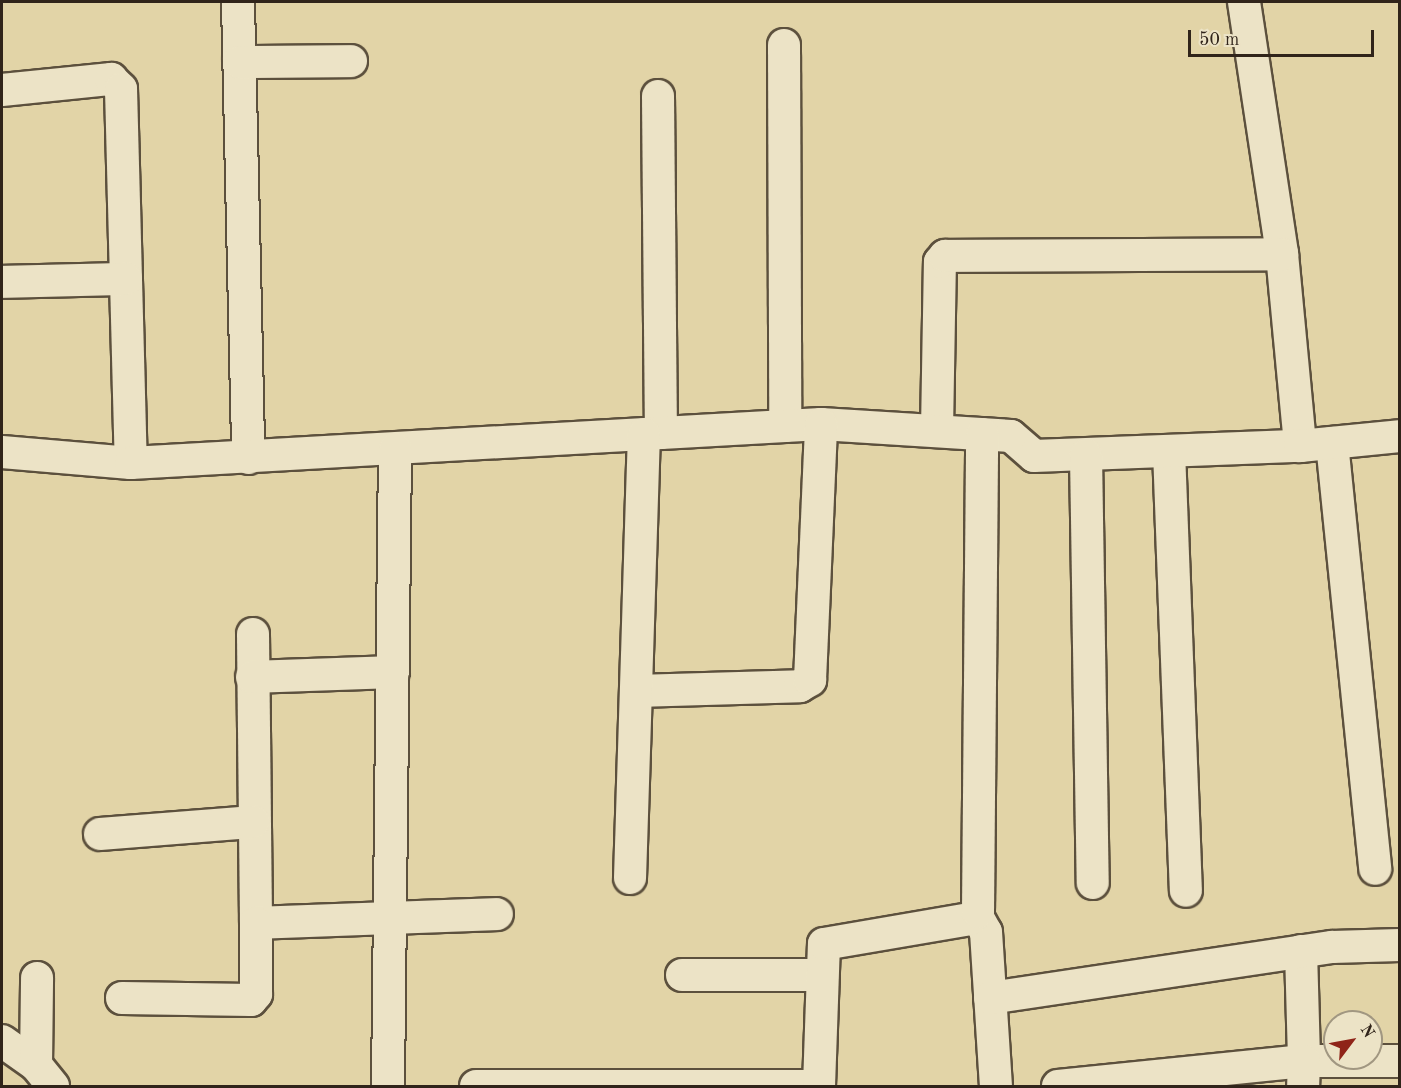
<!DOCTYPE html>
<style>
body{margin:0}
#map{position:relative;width:1401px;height:1088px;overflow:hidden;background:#e2d4a7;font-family:"Old Standard TT",serif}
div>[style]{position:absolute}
.roads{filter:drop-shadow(2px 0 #5c503d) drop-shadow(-2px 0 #5c503d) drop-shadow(0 2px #5c503d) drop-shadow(0 -2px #5c503d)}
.minor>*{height:32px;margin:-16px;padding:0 16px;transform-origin:16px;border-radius:16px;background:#ece3c6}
span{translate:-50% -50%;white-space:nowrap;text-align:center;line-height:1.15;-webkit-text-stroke:4.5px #ece3c6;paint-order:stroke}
.frame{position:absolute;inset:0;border:3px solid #30241a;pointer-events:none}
.north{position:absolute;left:1323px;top:1010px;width:60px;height:60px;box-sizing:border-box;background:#ece3c6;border:2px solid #a19781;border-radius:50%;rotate:58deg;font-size:16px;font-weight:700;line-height:24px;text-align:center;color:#30241a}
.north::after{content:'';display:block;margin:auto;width:21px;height:27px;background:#8f2418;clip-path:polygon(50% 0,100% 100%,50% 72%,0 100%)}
.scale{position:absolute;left:1188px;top:30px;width:186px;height:27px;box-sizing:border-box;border:3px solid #30241a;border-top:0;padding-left:8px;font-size:18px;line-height:21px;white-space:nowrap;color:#30241a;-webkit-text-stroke:4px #ece3c6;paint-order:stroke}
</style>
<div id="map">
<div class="roads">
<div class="minor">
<div style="left:238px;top:2px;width:456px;rotate:88.7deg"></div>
<div style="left:1244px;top:2px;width:255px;rotate:81.4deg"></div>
<div style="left:1282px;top:254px;width:193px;rotate:84.6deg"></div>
<div style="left:784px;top:45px;width:381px;rotate:89.8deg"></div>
<div style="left:239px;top:62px;width:112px;rotate:-0.5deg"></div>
<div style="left:2px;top:90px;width:110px;rotate:-5.8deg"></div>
<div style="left:111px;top:79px;width:14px;rotate:45deg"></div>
<div style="left:121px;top:89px;width:374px;rotate:88.5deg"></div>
<div style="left:658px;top:96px;width:337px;rotate:89.5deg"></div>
<div style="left:2px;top:282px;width:124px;rotate:-1.4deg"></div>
<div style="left:937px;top:430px;width:168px;rotate:-89deg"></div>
<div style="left:940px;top:262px;width:8px;rotate:-50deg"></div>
<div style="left:945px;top:256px;width:337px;rotate:-0.3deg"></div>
<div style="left:1332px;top:443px;width:428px;rotate:84.2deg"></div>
<div style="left:1169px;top:451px;width:440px;rotate:87.8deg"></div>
<div style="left:2px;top:452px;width:129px;rotate:4.9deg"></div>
<div style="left:131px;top:463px;width:691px;rotate:-3.24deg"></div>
<div style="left:821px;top:424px;width:190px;rotate:3.6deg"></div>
<div style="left:1011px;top:436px;width:30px;rotate:41deg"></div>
<div style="left:1034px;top:456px;width:266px;rotate:-2.2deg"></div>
<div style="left:1300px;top:446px;width:100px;rotate:-5.7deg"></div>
<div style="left:1086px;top:455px;width:428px;rotate:89.1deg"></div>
<div style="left:253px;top:634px;width:289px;rotate:89.4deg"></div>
<div style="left:256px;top:923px;width:241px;rotate:-2.1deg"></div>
<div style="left:252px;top:677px;width:141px;rotate:-2deg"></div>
<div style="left:636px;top:691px;width:164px;rotate:-1.7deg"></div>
<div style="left:800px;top:686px;width:12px;rotate:-31deg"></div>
<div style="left:810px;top:680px;width:256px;rotate:-87.5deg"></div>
<div style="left:100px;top:834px;width:154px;rotate:-4.5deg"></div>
<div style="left:630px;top:878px;width:444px;rotate:-88.2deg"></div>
<div style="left:977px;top:916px;width:18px;rotate:61deg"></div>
<div style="left:986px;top:932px;width:154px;rotate:86.3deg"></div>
<div style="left:1301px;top:951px;width:110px;rotate:88.4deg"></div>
<div style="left:1304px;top:1061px;width:96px"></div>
<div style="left:682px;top:975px;width:139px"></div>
<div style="left:122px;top:998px;width:129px;rotate:0.9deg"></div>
<div style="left:251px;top:1000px;width:8px;rotate:-50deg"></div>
<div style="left:256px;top:994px;width:71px;rotate:-90deg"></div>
<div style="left:990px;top:998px;width:346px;rotate:-8.5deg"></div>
<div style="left:1332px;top:947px;width:68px;rotate:-1.7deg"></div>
<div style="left:2px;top:1041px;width:42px;rotate:35.2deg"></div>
<div style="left:36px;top:1065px;width:27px;rotate:51deg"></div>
<div style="left:36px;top:1065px;width:87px;rotate:-89.3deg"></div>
<div style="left:388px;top:1086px;width:637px;rotate:-89.37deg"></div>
<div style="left:476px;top:1086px;width:343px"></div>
<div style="left:819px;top:1086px;width:142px;rotate:-88deg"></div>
<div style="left:824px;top:944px;width:149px;rotate:-9.7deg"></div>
<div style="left:971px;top:919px;width:10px;rotate:-45deg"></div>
<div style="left:978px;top:912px;width:478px;rotate:-89.5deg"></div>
<div style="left:1058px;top:1086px;width:247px;rotate:-5.8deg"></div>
<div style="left:1304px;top:1061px;width:25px;rotate:92deg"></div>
</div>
</div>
<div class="frame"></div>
<div class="north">N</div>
<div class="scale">50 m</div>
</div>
